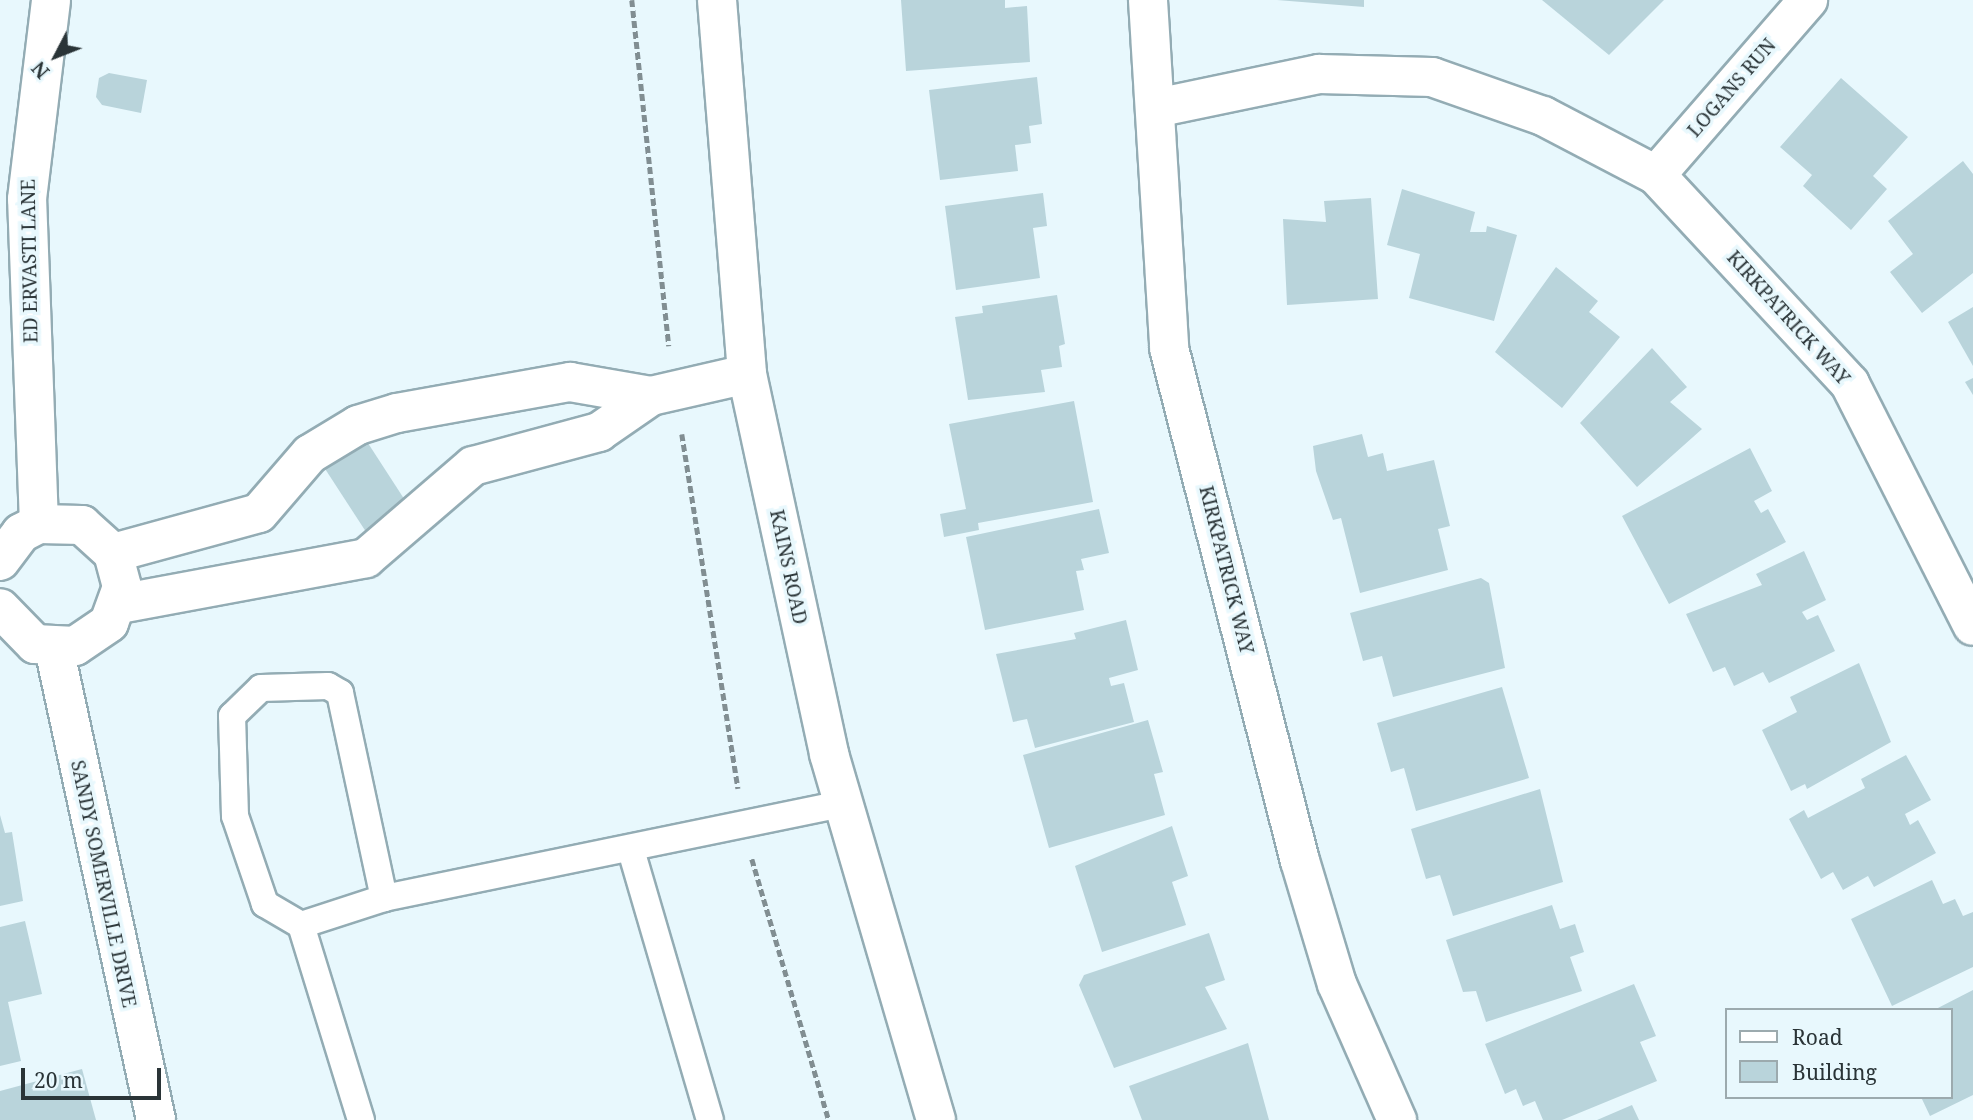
<!DOCTYPE html>
<style>
body{margin:0}
#map{position:relative;width:1973px;height:1120px;overflow:hidden;background:#e8f8fd;font-family:"Noto Serif",serif}
div>[style]{position:absolute}
.building>*{inset:0;background:#b9d4db;transform-origin:0 0}
.path>*{height:4.5px;margin-top:-2.25px;transform-origin:0;background:repeating-linear-gradient(90deg,#818e92 0 7px,transparent 0 10.5px)}
.roads{filter:drop-shadow(2px 0 #93acb4) drop-shadow(-2px 0 #93acb4) drop-shadow(0 2px #93acb4) drop-shadow(0 -2px #93acb4)}
.lane>*{height:26px;margin:-13px;padding:0 13px;transform-origin:13px;border-radius:13px;background:#fff}
.street>*{height:38px;margin:-19px;padding:0 19px;transform-origin:19px;border-radius:19px;background:#fff}
.secondary>*{height:38px;margin:-19px;padding:0 19px;transform-origin:19px;border-radius:19px;background:#fff}
span{translate:-50% -50%;white-space:nowrap;text-align:center;line-height:1.15;-webkit-text-stroke:7px #e8f8fd;paint-order:stroke}
.street-label{font-size:19px;color:#2a3437}
.legend{position:absolute;left:1725px;top:1008px;width:228px;height:91px;box-sizing:border-box;background:#e8f8fd;border:2px solid #9caaae;margin:0;padding:9px 12px;list-style:none;font-size:21px;color:#2a3437}
.legend li{display:flex;align-items:center;gap:14px;height:35px}
.legend b{width:35px;border:2px solid #9caaae}
.north{position:absolute;left:21px;top:21px;width:70px;height:70px;-webkit-text-stroke:5px #e8f8fd;paint-order:stroke;rotate:228deg;font-size:19px;font-weight:700;line-height:28px;text-align:center;color:#2a3437}
.north::after{content:'';display:block;margin:auto;width:24px;height:32px;background:#2a3437;clip-path:polygon(50% 0,100% 100%,50% 72%,0 100%)}
.scale{position:absolute;left:21px;top:1068px;width:140px;height:32px;box-sizing:border-box;border:4px solid #2a3437;border-top:0;padding-left:9px;font-size:21px;line-height:24px;white-space:nowrap;color:#2a3437;-webkit-text-stroke:5px #e8f8fd;paint-order:stroke}
</style>
<div id="map">
<div class="building">
<div style="clip-path:polygon(901px 0,1005px 0,1005px 8px,1027px 6px,1030px 62px,906px 71px)"></div>
<div style="clip-path:polygon(1277px 0,1364px 0,1364px 7px)"></div>
<div style="clip-path:polygon(1542px 0,1664px 0,1609px 55px)"></div>
<div style="clip-path:polygon(109px 73px,147px 80px,141px 113px,102px 105px,96px 97px,99px 78px)"></div>
<div style="clip-path:polygon(1037px 77px,1042px 124px,1029px 126px,1031px 143px,1015px 145px,1018px 171px,940px 180px,929px 90px)"></div>
<div style="clip-path:polygon(1841px 78px,1908px 137px,1873px 176px,1887px 189px,1851px 230px,1803px 186px,1812px 175px,1780px 147px)"></div>
<div style="clip-path:polygon(1963px 161px,1973px 174px,1973px 273px,1922px 313px,1890px 272px,1913px 254px,1888px 221px)"></div>
<div style="clip-path:polygon(1402px 189px,1475px 212px,1470px 232px,1486px 232px,1487px 226px,1517px 235px,1494px 321px,1409px 298px,1420px 254px,1387px 245px)"></div>
<div style="clip-path:polygon(1043px 193px,1047px 226px,1033px 228px,1040px 278px,956px 290px,945px 206px)"></div>
<div style="clip-path:polygon(1371px 198px,1378px 299px,1287px 305px,1283px 219px,1326px 222px,1324px 201px)"></div>
<div style="clip-path:polygon(1556px 267px,1598px 301px,1589px 312px,1620px 337px,1562px 408px,1495px 352px)"></div>
<div style="clip-path:polygon(1057px 295px,1065px 344px,1059px 346px,1062px 367px,1041px 370px,1045px 392px,968px 400px,955px 317px,983px 313px,982px 306px)"></div>
<div style="clip-path:polygon(1973px 307px,1973px 366px,1948px 322px)"></div>
<div style="clip-path:polygon(1652px 348px,1687px 387px,1670px 402px,1702px 429px,1637px 487px,1580px 423px)"></div>
<div style="clip-path:polygon(1973px 378px,1973px 395px,1965px 382px)"></div>
<div style="clip-path:polygon(1074px 401px,1093px 502px,978px 523px,979px 530px,944px 537px,940px 514px,966px 509px,949px 424px)"></div>
<div style="clip-path:polygon(1362px 434px,1368px 457px,1383px 453px,1387px 471px,1434px 460px,1450px 526px,1438px 529px,1448px 570px,1360px 593px,1341px 518px,1333px 520px,1316px 471px,1313px 446px)"></div>
<div style="left:364px;top:437px;width:86px;height:50px;rotate:57deg"></div>
<div style="clip-path:polygon(1750px 448px,1772px 491px,1754px 501px,1761px 513px,1768px 509px,1786px 542px,1669px 604px,1622px 516px)"></div>
<div style="clip-path:polygon(1099px 509px,1109px 553px,1081px 559px,1084px 570px,1076px 571px,1084px 610px,985px 630px,966px 537px)"></div>
<div style="clip-path:polygon(1804px 551px,1826px 600px,1802px 612px,1807px 620px,1818px 615px,1835px 651px,1769px 683px,1763px 672px,1734px 686px,1725px 667px,1713px 672px,1686px 614px,1762px 585px,1756px 574px)"></div>
<div style="clip-path:polygon(1481px 578px,1489px 583px,1505px 668px,1393px 697px,1382px 656px,1363px 661px,1350px 613px)"></div>
<div style="clip-path:polygon(1126px 620px,1138px 670px,1109px 678px,1111px 686px,1124px 683px,1134px 722px,1035px 748px,1027px 719px,1013px 722px,996px 654px,1076px 639px,1074px 633px)"></div>
<div style="clip-path:polygon(1859px 663px,1891px 742px,1807px 789px,1805px 784px,1791px 791px,1762px 730px,1797px 712px,1790px 697px)"></div>
<div style="clip-path:polygon(1502px 687px,1529px 778px,1416px 811px,1404px 768px,1391px 772px,1377px 723px)"></div>
<div style="clip-path:polygon(1148px 720px,1163px 772px,1154px 774px,1165px 815px,1049px 848px,1023px 755px)"></div>
<div style="clip-path:polygon(1906px 755px,1931px 800px,1905px 814px,1910px 825px,1918px 820px,1936px 853px,1874px 887px,1868px 876px,1843px 890px,1833px 872px,1821px 879px,1789px 819px,1804px 810px,1808px 818px,1865px 788px,1861px 779px)"></div>
<div style="clip-path:polygon(1540px 789px,1563px 882px,1453px 916px,1440px 875px,1426px 879px,1411px 829px)"></div>
<div style="clip-path:polygon(0 815px,5px 833px,12px 832px,23px 901px,0 906px)"></div>
<div style="clip-path:polygon(1172px 826px,1188px 876px,1172px 882px,1186px 925px,1102px 952px,1075px 866px)"></div>
<div style="clip-path:polygon(1932px 880px,1943px 904px,1955px 899px,1963px 916px,1973px 912px,1973px 967px,1892px 1006px,1851px 919px)"></div>
<div style="clip-path:polygon(1552px 905px,1560px 929px,1575px 924px,1584px 952px,1570px 957px,1582px 991px,1486px 1022px,1476px 991px,1463px 992px,1446px 940px)"></div>
<div style="clip-path:polygon(25px 921px,42px 994px,8px 1002px,21px 1061px,0 1066px,0 927px)"></div>
<div style="clip-path:polygon(1209px 933px,1225px 980px,1205px 987px,1227px 1029px,1114px 1068px,1079px 985px,1084px 975px)"></div>
<div style="clip-path:polygon(1634px 984px,1656px 1036px,1640px 1042px,1657px 1081px,1562px 1120px,1543px 1120px,1535px 1101px,1523px 1106px,1516px 1089px,1505px 1094px,1485px 1044px)"></div>
<div style="clip-path:polygon(1973px 990px,1973px 1095px,1930px 1116px,1921px 1097px,1950px 1097px,1950px 1010px,1934px 1010px)"></div>
<div style="clip-path:polygon(1248px 1043px,1269px 1120px,1142px 1120px,1129px 1086px)"></div>
<div style="clip-path:polygon(82px 1069px,96px 1120px,0 1120px,0 1091px)"></div>
<div style="clip-path:polygon(1632px 1105px,1639px 1120px,1597px 1120px)"></div>
</div>
<div class="path">
<div style="left:632px;top:0;width:348px;rotate:83.9deg"></div>
<div style="left:682px;top:434px;width:359px;rotate:81deg"></div>
<div style="left:752px;top:859px;width:272px;rotate:73.6deg"></div>
</div>
<div class="roads">
<div class="lane">
<div style="left:631px;top:850px;width:281px;rotate:73.7deg"></div>
<div style="left:301px;top:925px;width:42px;rotate:-149.7deg"></div>
<div style="left:265px;top:904px;width:93px;rotate:-108.8deg"></div>
<div style="left:235px;top:816px;width:100px;rotate:-91.7deg"></div>
<div style="left:232px;top:716px;width:40px;rotate:-44deg"></div>
<div style="left:261px;top:688px;width:67px;rotate:-1.7deg"></div>
<div style="left:328px;top:686px;width:14px;rotate:30deg"></div>
<div style="left:340px;top:693px;width:210px;rotate:77.9deg"></div>
<div style="left:361px;top:1120px;width:204px;rotate:-107.1deg"></div>
<div style="left:301px;top:925px;width:87px;rotate:-18deg"></div>
<div style="left:384px;top:898px;width:469px;rotate:-11.6deg"></div>
</div>
<div class="street">
<div style="left:1148px;top:0;width:349px;rotate:86.5deg"></div>
<div style="left:1169px;top:348px;width:529px;rotate:75.68deg"></div>
<div style="left:1300px;top:861px;width:128px;rotate:73.3deg"></div>
<div style="left:1337px;top:984px;width:149px;rotate:66.2deg"></div>
<div style="left:1156px;top:108px;width:167px;rotate:-11.8deg"></div>
<div style="left:1319px;top:74px;width:113px;rotate:1.5deg"></div>
<div style="left:1432px;top:77px;width:118px;rotate:19.4deg"></div>
<div style="left:1543px;top:116px;width:127px;rotate:27.6deg"></div>
<div style="left:1656px;top:175px;width:285px;rotate:47.1deg"></div>
<div style="left:1850px;top:384px;width:271px;rotate:63.1deg"></div>
<div style="left:1656px;top:175px;width:232px;rotate:-49deg"></div>
<div style="left:39px;top:524px;width:325px;rotate:-92.1deg"></div>
<div style="left:27px;top:199px;width:200px;rotate:-83.1deg"></div>
<div style="left:113px;top:553px;width:151px;rotate:-15.3deg"></div>
<div style="left:259px;top:513px;width:78px;rotate:-49.2deg"></div>
<div style="left:310px;top:454px;width:56px;rotate:-31.1deg"></div>
<div style="left:358px;top:425px;width:41px;rotate:-17.1deg"></div>
<div style="left:397px;top:413px;width:176px;rotate:-10.2deg"></div>
<div style="left:570px;top:382px;width:82px;rotate:9.8deg"></div>
<div style="left:0;top:561px;width:35px;rotate:-53deg"></div>
<div style="left:21px;top:533px;width:20px;rotate:-27deg"></div>
<div style="left:39px;top:524px;width:43px;rotate:1.3deg"></div>
<div style="left:82px;top:525px;width:42px;rotate:42.1deg"></div>
<div style="left:113px;top:553px;width:35px;rotate:75deg"></div>
<div style="left:122px;top:587px;width:38px;rotate:110deg"></div>
<div style="left:109px;top:623px;width:41px;rotate:145.9deg"></div>
<div style="left:75px;top:646px;width:40px;rotate:-177.1deg"></div>
<div style="left:35px;top:644px;width:50px;rotate:-134.2deg"></div>
<div style="left:119px;top:604px;width:251px;rotate:-10.5deg"></div>
<div style="left:366px;top:558px;width:141px;rotate:-40.7deg"></div>
<div style="left:473px;top:466px;width:131px;rotate:-15.1deg"></div>
<div style="left:599px;top:432px;width:63px;rotate:-34.7deg"></div>
<div style="left:651px;top:396px;width:98px;rotate:-12.9deg"></div>
<div style="left:54px;top:648px;width:483px;rotate:77.8deg"></div>
</div>
<div class="secondary">
<div style="left:717px;top:0;width:375px;rotate:85.4deg"></div>
<div style="left:747px;top:374px;width:389px;rotate:77.8deg"></div>
<div style="left:829px;top:754px;width:381px;rotate:73.7deg"></div>
</div>
</div>
<div class="street-label">
<span style="left:1732px;top:88px;rotate:-49deg">LOGANS RUN</span>
<span style="left:30px;top:261px;rotate:-91deg">ED ERVASTI LANE</span>
<span style="left:1788px;top:318px;rotate:48deg">KIRKPATRICK WAY</span>
<span style="left:788px;top:567px;rotate:78deg">KAINS ROAD</span>
<span style="left:1226px;top:570px;rotate:76deg">KIRKPATRICK WAY</span>
<span style="left:103px;top:884px;rotate:78deg">SANDY SOMERVILLE DRIVE</span>
</div>
<ul class="legend">
<li><b style="height:9px;background:#fff"></b>Road</li>
<li><b style="height:19px;background:#b9d4db"></b>Building</li>
</ul>
<div class="north">N</div>
<div class="scale">20 m</div>
</div>
